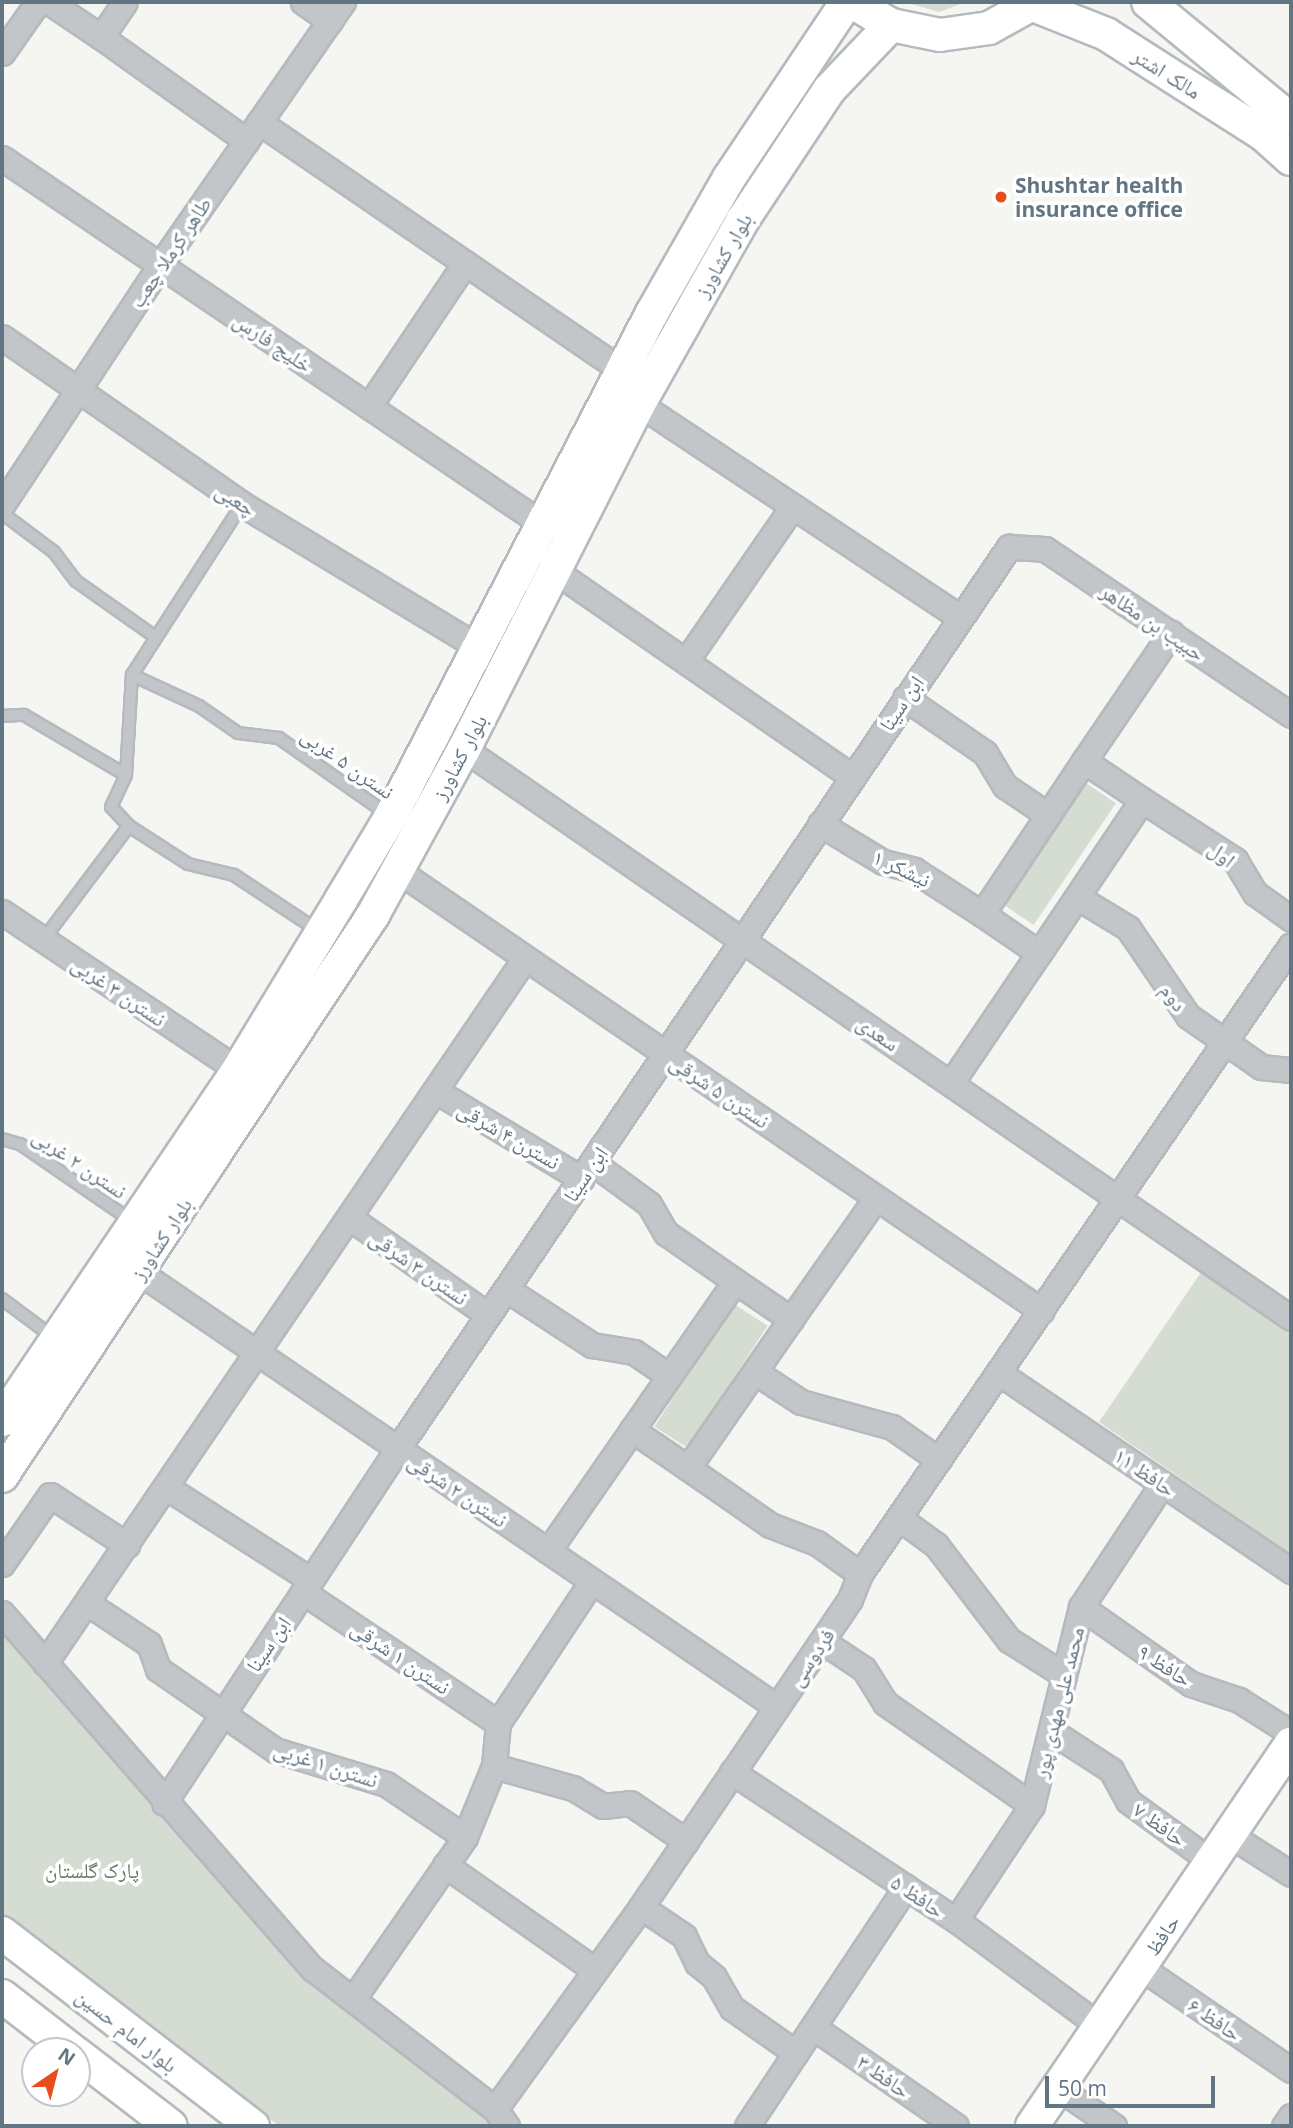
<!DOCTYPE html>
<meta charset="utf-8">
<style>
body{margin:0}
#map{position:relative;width:1293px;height:2128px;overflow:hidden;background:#f5f5f1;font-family:"Open Sans","Noto Naskh Arabic",sans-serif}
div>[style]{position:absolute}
.green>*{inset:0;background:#d5dcd1;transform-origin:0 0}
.roads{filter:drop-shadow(2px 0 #b4babe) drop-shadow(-2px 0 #b4babe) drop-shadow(0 2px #b4babe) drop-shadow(0 -2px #b4babe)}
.lane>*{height:10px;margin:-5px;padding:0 5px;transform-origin:5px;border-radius:5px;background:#c2c6c9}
.street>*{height:23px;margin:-11.5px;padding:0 11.5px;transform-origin:11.5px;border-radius:11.5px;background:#c2c6c9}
.secondary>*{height:32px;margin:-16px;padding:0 16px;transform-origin:16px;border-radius:16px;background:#fff}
.dots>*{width:19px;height:19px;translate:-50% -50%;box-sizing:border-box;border:4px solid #fff;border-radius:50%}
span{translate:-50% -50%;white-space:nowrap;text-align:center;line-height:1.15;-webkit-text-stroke:7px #fff;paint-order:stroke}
.street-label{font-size:21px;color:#627583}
.poi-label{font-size:21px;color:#627583;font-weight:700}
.left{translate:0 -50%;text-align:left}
.park-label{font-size:21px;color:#667a61}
.frame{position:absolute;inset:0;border:4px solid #627583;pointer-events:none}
.north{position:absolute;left:21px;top:2037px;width:70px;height:70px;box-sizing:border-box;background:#fff;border:2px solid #c0c8cd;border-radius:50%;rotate:35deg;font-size:19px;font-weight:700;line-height:28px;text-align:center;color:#627583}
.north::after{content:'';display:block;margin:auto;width:24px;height:32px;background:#ea4b1b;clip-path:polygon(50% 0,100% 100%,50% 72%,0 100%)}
.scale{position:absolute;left:1045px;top:2076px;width:170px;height:32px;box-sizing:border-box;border:4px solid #627583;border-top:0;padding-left:9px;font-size:21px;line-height:24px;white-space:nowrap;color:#627583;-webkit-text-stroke:5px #fff;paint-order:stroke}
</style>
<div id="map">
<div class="green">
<div style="clip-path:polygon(904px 2px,966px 2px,939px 12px)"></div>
<div style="left:1086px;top:783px;width:36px;height:147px;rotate:34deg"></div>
<div style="clip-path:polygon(1202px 1271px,1291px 1331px,1291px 1554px,1099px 1422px)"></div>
<div style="left:734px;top:1304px;width:40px;height:146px;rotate:33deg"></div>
<div style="clip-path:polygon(2px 1632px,297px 1970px,489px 2114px,497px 2126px,279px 2126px,2px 1913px)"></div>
</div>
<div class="roads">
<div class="lane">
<div style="left:2px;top:513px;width:65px;rotate:36.9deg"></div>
<div style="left:54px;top:552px;width:36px;rotate:53deg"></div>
<div style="left:76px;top:581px;width:95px;rotate:35.2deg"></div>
<div style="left:132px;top:675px;width:74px;rotate:24.8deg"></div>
<div style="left:199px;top:706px;width:47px;rotate:34.7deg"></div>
<div style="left:238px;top:733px;width:41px;rotate:7deg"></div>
<div style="left:279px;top:738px;width:132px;rotate:35.1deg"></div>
<div style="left:2px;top:716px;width:22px;rotate:-3deg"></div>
<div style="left:24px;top:715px;width:118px;rotate:30.5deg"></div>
<div style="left:129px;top:826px;width:70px;rotate:32.8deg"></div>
<div style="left:188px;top:864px;width:47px;rotate:13.4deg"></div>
<div style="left:234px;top:875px;width:103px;rotate:33.5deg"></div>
<div style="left:43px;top:940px;width:143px;rotate:-53deg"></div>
<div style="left:129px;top:826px;width:26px;rotate:-133deg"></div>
<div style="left:111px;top:807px;width:35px;rotate:-65deg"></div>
<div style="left:126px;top:775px;width:100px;rotate:-86.6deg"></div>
<div style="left:132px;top:675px;width:203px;rotate:-57.2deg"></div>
<div style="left:2px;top:1139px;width:19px;rotate:16deg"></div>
<div style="left:20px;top:1144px;width:136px;rotate:34.5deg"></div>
<div style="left:2px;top:1299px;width:64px;rotate:36.7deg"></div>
</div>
<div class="street">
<div style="left:49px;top:2px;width:63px;rotate:33.9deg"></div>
<div style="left:101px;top:37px;width:42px;rotate:-55.6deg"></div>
<div style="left:303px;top:2px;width:33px;rotate:35deg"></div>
<div style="left:101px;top:37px;width:179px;rotate:35.5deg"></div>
<div style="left:2px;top:53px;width:62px;rotate:-54.8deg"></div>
<div style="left:259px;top:122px;width:440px;rotate:34.4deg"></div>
<div style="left:2px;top:158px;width:655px;rotate:34.1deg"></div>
<div style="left:2px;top:337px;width:292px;rotate:34.8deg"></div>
<div style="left:242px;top:504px;width:276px;rotate:31.2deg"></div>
<div style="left:639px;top:404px;width:384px;rotate:33.6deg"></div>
<div style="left:369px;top:406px;width:172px;rotate:-56.1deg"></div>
<div style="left:2px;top:505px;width:287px;rotate:-56.6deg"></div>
<div style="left:160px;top:265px;width:320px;rotate:-55.2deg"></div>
<div style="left:555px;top:571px;width:361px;rotate:34.7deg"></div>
<div style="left:686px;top:661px;width:188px;rotate:-55.4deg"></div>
<div style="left:905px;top:698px;width:97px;rotate:34.5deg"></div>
<div style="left:985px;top:753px;width:39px;rotate:59deg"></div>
<div style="left:1005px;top:786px;width:52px;rotate:34deg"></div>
<div style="left:464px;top:749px;width:1004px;rotate:34.53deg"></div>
<div style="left:1084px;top:761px;width:70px;rotate:33.9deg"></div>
<div style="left:1142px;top:800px;width:184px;rotate:123.9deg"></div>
<div style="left:1039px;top:953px;width:69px;rotate:-145.6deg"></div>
<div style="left:982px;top:914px;width:184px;rotate:-56.3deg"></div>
<div style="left:1084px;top:761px;width:155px;rotate:-55.8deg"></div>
<div style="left:1142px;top:800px;width:111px;rotate:32.8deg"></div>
<div style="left:1235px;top:860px;width:39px;rotate:59deg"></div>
<div style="left:1255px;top:893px;width:44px;rotate:35.8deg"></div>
<div style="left:820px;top:824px;width:74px;rotate:31.1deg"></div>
<div style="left:883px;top:862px;width:32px;rotate:14deg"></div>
<div style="left:914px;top:870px;width:81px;rotate:32.9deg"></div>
<div style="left:397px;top:870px;width:781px;rotate:34.36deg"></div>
<div style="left:1077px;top:897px;width:60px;rotate:31.3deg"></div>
<div style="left:1128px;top:928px;width:107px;rotate:55.7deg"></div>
<div style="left:1188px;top:1016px;width:89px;rotate:34.9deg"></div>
<div style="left:1261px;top:1067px;width:30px;rotate:6deg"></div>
<div style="left:2px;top:912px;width:284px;rotate:33.8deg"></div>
<div style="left:951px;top:1083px;width:157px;rotate:-55.9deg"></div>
<div style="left:436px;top:1091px;width:170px;rotate:31.1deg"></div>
<div style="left:593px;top:1163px;width:69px;rotate:36.2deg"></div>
<div style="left:649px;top:1204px;width:34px;rotate:60deg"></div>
<div style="left:666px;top:1233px;width:84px;rotate:34.8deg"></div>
<div style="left:735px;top:1281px;width:68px;rotate:34.2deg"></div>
<div style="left:791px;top:1319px;width:181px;rotate:124.7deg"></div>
<div style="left:688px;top:1468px;width:68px;rotate:-145.8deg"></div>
<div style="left:632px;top:1430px;width:181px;rotate:-55.3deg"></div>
<div style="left:350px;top:1218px;width:169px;rotate:35.1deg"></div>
<div style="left:139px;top:1272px;width:772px;rotate:34.29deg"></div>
<div style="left:506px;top:1289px;width:103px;rotate:33.1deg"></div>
<div style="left:592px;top:1345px;width:43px;rotate:9.5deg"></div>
<div style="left:634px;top:1352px;width:42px;rotate:34.4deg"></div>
<div style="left:791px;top:1319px;width:148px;rotate:-54.9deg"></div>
<div style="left:755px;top:1372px;width:55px;rotate:33.1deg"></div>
<div style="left:801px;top:1402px;width:94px;rotate:15.4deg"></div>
<div style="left:892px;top:1427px;width:57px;rotate:35.1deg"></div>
<div style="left:999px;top:1373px;width:353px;rotate:34.1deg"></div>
<div style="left:688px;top:1468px;width:100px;rotate:34.8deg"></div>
<div style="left:770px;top:1525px;width:50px;rotate:21deg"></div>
<div style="left:817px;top:1543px;width:53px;rotate:35.8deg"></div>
<div style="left:166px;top:1487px;width:172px;rotate:32.7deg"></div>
<div style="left:899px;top:1518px;width:46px;rotate:36.1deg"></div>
<div style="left:936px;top:1545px;width:120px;rotate:52.5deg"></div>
<div style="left:1009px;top:1640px;width:65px;rotate:32.5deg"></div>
<div style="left:548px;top:1551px;width:147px;rotate:-55.2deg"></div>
<div style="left:2px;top:1564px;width:84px;rotate:-55.2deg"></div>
<div style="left:50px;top:1495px;width:92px;rotate:33deg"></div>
<div style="left:303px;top:1592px;width:235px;rotate:33.9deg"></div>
<div style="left:87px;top:1603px;width:74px;rotate:33.5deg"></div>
<div style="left:149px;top:1644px;width:27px;rotate:70deg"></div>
<div style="left:158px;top:1669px;width:142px;rotate:34.7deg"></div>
<div style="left:275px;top:1750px;width:116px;rotate:17deg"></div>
<div style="left:386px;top:1784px;width:95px;rotate:33.9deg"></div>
<div style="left:1081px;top:1607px;width:134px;rotate:35deg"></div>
<div style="left:1191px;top:1684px;width:51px;rotate:18.4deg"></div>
<div style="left:1239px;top:1700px;width:62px;rotate:32.4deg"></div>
<div style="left:2px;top:1613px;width:473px;rotate:48.9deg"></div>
<div style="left:313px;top:1969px;width:230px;rotate:37.6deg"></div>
<div style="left:495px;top:2109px;width:21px;rotate:55deg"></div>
<div style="left:822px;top:1641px;width:50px;rotate:33.7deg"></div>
<div style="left:864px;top:1669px;width:40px;rotate:58deg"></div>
<div style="left:885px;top:1703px;width:179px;rotate:34.8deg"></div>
<div style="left:45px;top:1663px;width:853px;rotate:-55.75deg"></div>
<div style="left:1051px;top:1731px;width:72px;rotate:33deg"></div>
<div style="left:1111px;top:1770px;width:35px;rotate:61deg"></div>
<div style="left:1128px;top:1801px;width:104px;rotate:36deg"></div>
<div style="left:494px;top:1766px;width:82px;rotate:15.6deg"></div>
<div style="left:573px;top:1788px;width:35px;rotate:31deg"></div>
<div style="left:603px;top:1806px;width:27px;rotate:-6deg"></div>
<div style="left:630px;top:1803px;width:68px;rotate:34.2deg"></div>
<div style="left:732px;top:1772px;width:268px;rotate:33.5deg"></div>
<div style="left:956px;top:1920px;width:179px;rotate:36.4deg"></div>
<div style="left:164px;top:1803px;width:425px;rotate:-56.6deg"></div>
<div style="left:398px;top:1448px;width:1089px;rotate:-55.86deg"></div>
<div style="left:1009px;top:547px;width:36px;rotate:3deg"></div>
<div style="left:1045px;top:549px;width:297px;rotate:34deg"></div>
<div style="left:1230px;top:1835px;width:72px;rotate:32.6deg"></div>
<div style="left:445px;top:1865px;width:183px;rotate:35deg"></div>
<div style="left:641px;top:1907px;width:52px;rotate:34deg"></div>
<div style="left:684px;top:1936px;width:30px;rotate:64deg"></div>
<div style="left:697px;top:1963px;width:22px;rotate:39deg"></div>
<div style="left:714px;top:1977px;width:36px;rotate:60deg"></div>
<div style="left:732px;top:2008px;width:78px;rotate:35.1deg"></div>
<div style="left:956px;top:1920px;width:138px;rotate:-56.5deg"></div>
<div style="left:1032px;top:1805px;width:204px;rotate:-76.1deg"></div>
<div style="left:1081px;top:1607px;width:147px;rotate:-56.6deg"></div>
<div style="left:1140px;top:1967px;width:183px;rotate:34.3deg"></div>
<div style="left:353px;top:1999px;width:197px;rotate:-55.3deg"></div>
<div style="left:465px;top:1837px;width:77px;rotate:-67.8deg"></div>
<div style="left:494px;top:1766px;width:43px;rotate:-84.7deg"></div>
<div style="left:498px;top:1723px;width:170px;rotate:-56.5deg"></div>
<div style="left:813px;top:2027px;width:174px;rotate:34.7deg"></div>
<div style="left:1058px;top:2088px;width:68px;rotate:34.2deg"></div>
<div style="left:495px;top:2109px;width:249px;rotate:-54.1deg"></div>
<div style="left:641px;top:1907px;width:372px;rotate:-55.8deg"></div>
<div style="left:850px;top:1599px;width:27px;rotate:-68deg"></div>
<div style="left:860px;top:1574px;width:762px;rotate:-55.58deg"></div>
<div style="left:747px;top:2126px;width:287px;rotate:-56.4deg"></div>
<div style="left:1284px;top:2126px;width:12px;rotate:-55deg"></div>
</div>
<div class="secondary">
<div style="left:852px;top:2px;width:45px;rotate:30.5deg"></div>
<div style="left:891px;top:25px;width:50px;rotate:11.5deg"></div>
<div style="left:940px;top:35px;width:49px;rotate:-8.1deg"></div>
<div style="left:989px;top:28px;width:54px;rotate:-29deg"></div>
<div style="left:1148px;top:2px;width:185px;rotate:39.5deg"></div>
<div style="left:1033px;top:5px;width:79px;rotate:21.7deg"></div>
<div style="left:1106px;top:34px;width:188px;rotate:32.6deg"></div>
<div style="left:1264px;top:135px;width:36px;rotate:42deg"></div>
<div style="left:2px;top:1420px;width:422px;rotate:-56deg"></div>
<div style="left:238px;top:1070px;width:201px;rotate:-58.8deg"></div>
<div style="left:342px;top:898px;width:96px;rotate:-59.1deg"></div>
<div style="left:391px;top:816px;width:567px;rotate:-62.58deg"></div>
<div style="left:652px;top:313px;width:155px;rotate:-60.3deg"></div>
<div style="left:729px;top:178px;width:212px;rotate:-56.2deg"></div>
<div style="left:2px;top:1476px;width:673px;rotate:-56.52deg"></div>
<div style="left:373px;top:915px;width:189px;rotate:-61.3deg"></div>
<div style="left:464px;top:749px;width:387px;rotate:-63.1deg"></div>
<div style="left:639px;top:404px;width:210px;rotate:-60.6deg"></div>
<div style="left:742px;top:221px;width:157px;rotate:-56.4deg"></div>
<div style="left:829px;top:90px;width:90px;rotate:-46.4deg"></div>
<div style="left:2px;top:1933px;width:317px;rotate:37.6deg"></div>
<div style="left:2px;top:1996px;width:90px;rotate:37.8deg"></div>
<div style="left:77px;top:2054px;width:118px;rotate:37.5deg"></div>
<div style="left:1032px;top:2126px;width:462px;rotate:-55.9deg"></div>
</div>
</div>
<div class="dots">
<div style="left:1001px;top:197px;background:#ea4b1b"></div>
</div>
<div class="street-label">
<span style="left:1167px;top:73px;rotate:32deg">مالک اشتر</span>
<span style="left:170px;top:252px;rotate:-56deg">طاهر کرملا چعب</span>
<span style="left:723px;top:255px;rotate:-60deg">بلوار کشاورز</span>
<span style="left:273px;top:342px;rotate:34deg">خلیج فارس</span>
<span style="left:236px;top:499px;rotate:33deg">چعبی</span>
<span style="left:1153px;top:622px;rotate:34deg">حبیب بن مظاهر</span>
<span style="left:901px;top:703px;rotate:-56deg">ابن سینا</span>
<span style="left:459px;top:757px;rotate:-62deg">بلوار کشاورز</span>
<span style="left:348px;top:763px;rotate:35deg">نسترن ۵ غربی</span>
<span style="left:1222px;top:854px;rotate:38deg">اول</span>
<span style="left:902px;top:868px;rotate:25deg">نیشکر ۱</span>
<span style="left:119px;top:991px;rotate:34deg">نسترن ۳ غربی</span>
<span style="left:1174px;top:997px;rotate:53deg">دوم</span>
<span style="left:878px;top:1033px;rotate:34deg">سعدی</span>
<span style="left:720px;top:1091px;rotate:34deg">نسترن ۵ شرقی</span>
<span style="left:509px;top:1135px;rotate:30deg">نسترن ۴ شرقی</span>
<span style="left:80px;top:1163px;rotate:34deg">نسترن ۲ غربی</span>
<span style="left:585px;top:1174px;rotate:-56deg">ابن سینا</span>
<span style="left:161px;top:1239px;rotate:-57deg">بلوار کشاورز</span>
<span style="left:419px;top:1267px;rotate:35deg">نسترن ۳ شرقی</span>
<span style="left:1145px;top:1472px;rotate:34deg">حافظ ۱۱</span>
<span style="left:458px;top:1490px;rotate:34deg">نسترن ۲ شرقی</span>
<span style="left:268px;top:1644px;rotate:-56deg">ابن سینا</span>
<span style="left:401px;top:1657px;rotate:34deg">نسترن ۱ شرقی</span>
<span style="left:811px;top:1657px;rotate:-56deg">فردوسی</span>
<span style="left:1165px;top:1665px;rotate:33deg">حافظ ۹</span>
<span style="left:1058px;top:1702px;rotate:-76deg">محمد علی مهدی پور</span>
<span style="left:326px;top:1764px;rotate:18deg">نسترن ۱ غربی</span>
<span style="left:1160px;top:1824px;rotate:36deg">حافظ ۷</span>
<span style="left:918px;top:1896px;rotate:34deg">حافظ ۵</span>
<span style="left:1162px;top:1935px;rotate:-56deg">حافظ</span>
<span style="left:1215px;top:2019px;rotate:34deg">حافظ ۶</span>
<span style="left:127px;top:2030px;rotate:38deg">بلوار امام حسین</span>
<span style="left:884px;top:2076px;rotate:35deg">حافظ ۳</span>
</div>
<div class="poi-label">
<span class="left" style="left:1015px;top:197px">Shushtar health<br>insurance office</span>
</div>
<div class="park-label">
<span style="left:92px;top:1870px">پارک گلستان</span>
</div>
<div class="frame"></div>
<div class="north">N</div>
<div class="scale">50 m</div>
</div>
